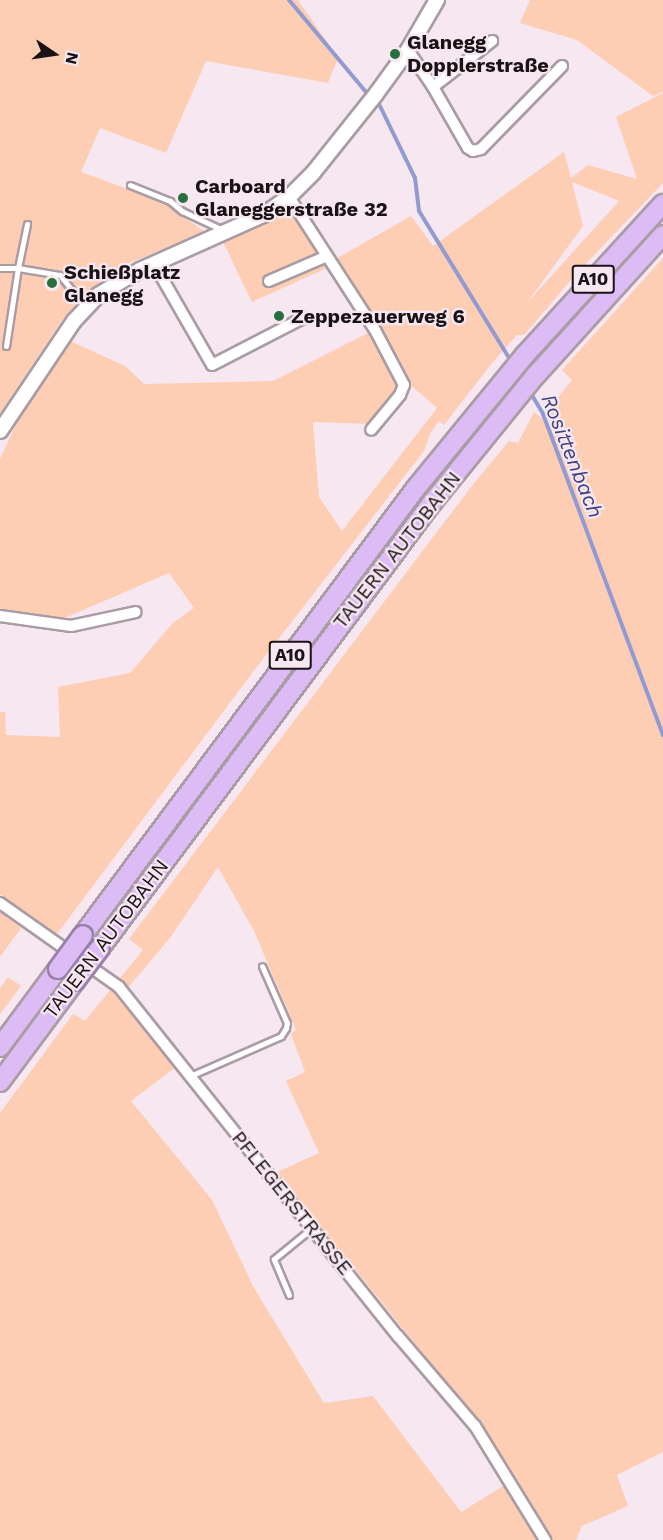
<!DOCTYPE html>
<meta charset="utf-8">
<style>
body{margin:0}
#map{position:relative;width:663px;height:1540px;overflow:hidden;background:#f7e7f0;font-family:"Work Sans",sans-serif}
div>[style]{position:absolute}
.green>*{inset:0;background:#fdceb4}
.stream>*{height:4px;margin:-2px;padding:0 2px;transform-origin:2px;border-radius:2px;background:#919ad1}
.roads{filter:drop-shadow(2px 0 #aa9ca4) drop-shadow(-2px 0 #aa9ca4) drop-shadow(0 2px #aa9ca4) drop-shadow(0 -2px #aa9ca4)}
.lane>*{height:5px;margin:-2.5px;padding:0 2.5px;transform-origin:2.5px;border-radius:2.5px;background:#fff}
.street>*{height:10px;margin:-5px;padding:0 5px;transform-origin:5px;border-radius:5px;background:#fff}
.secondary>*{height:14px;margin:-7px;padding:0 7px;transform-origin:7px;border-radius:7px;background:#fff}
.highway>*{height:18px;margin:-9px;padding:0 9px;transform-origin:9px;border-radius:9px;background:#ddbcf6}
.bridges{filter:drop-shadow(2px 0 #9881a8) drop-shadow(-2px 0 #9881a8) drop-shadow(0 2px #9881a8) drop-shadow(0 -2px #9881a8)}
.highway-bridge>*{height:18px;margin:-9px;padding:0 9px;transform-origin:9px;border-radius:9px;background:#ddbcf6}
.dots>*{width:16px;height:16px;translate:-50% -50%;box-sizing:border-box;border:3px solid #f7e7f0;border-radius:50%}
span{translate:-50% -50%;white-space:nowrap;text-align:center;line-height:1.15;-webkit-text-stroke:4.5px #f7e7f0;paint-order:stroke}
.shield-label span{padding:2px 4px;background:#f7e7f0;border:2px solid;border-radius:4px;-webkit-text-stroke-width:0}
.shield-label{font-size:18px;color:#191316;font-weight:700}
.poi-label{font-size:20px;color:#191316;font-weight:700}
.left{translate:0 -50%;text-align:left}
.street-label{font-size:20px;color:#191316}
.water-label{font-size:21px;color:#3e4286;font-style:italic}
.north{position:absolute;left:24px;top:24px;width:60px;height:60px;-webkit-text-stroke:4px #f7e7f0;paint-order:stroke;rotate:103deg;font-size:16px;font-weight:700;line-height:24px;text-align:center;color:#191316}
.north::after{content:'';display:block;margin:auto;width:21px;height:27px;background:#191316;clip-path:polygon(50% 0,100% 100%,50% 72%,0 100%)}
</style>
<div id="map">
<div class="green">
<div style="clip-path:polygon(0 0,298px 0,338px 58px,328px 83px,206px 61px,166px 153px,100px 128px,81px 172px,163px 202px,205px 232px,129px 263px,88px 290px,62px 320px,0 413px)"></div>
<div style="clip-path:polygon(530px 0,663px 0,663px 92px,653px 96px,577px 40px,520px 23px)"></div>
<div style="clip-path:polygon(evenodd,663px 93px,663px 183px,576px 274px,524px 335px,517px 335px,492px 363px,444px 425px,439px 421px,431px 432px,424px 451px,256px 668px,57px 934px,0 894px,0 712px,5px 712px,6px 735px,60px 737px,58px 687px,130px 673px,173px 623px,194px 608px,169px 573px,60px 620px,0 611px,0 459px,19px 418px,68px 340px,125px 366px,144px 384px,273px 381px,378px 328px,334px 260px,411px 216px,433px 246px,564px 152px,571px 178px,588px 165px,637px 179px,616px 117px,663px 93px,572px 182px,619px 201px,527px 303px,583px 226px,572px 182px,663px 93px,408px 383px,437px 408px,342px 531px,319px 497px,313px 422px,370px 424px,408px 383px)"></div>
<div style="clip-path:polygon(289px 207px,294px 210px,329px 267px,252px 302px,223px 242px)"></div>
<div style="clip-path:polygon(evenodd,663px 258px,663px 1452px,617px 1475px,628px 1506px,582px 1526px,576px 1540px,0 1540px,0 1113px,73px 1014px,85px 1021px,143px 950px,129px 939px,474px 483px,509px 441px,518px 443px,534px 412px,557px 430px,549px 409px,572px 380px,562px 370px,663px 258px,218px 867px,254px 931px,296px 1030px,291px 1034px,305px 1072px,286px 1081px,319px 1153px,277px 1172px,478px 1422px,513px 1480px,461px 1512px,373px 1396px,324px 1403px,254px 1288px,212px 1200px,131px 1101px,176px 1067px,120px 997px,170px 938px,218px 867px)"></div>
<div style="clip-path:polygon(0 912px,21px 928px,0 957px)"></div>
<div style="clip-path:polygon(8px 977px,21px 986px,0 1014px,0 988px)"></div>
</div>
<div class="stream">
<div style="left:289px;top:0;width:119px;rotate:50.1deg"></div>
<div style="left:380px;top:106px;width:80px;rotate:64.1deg"></div>
<div style="left:415px;top:178px;width:33px;rotate:83deg"></div>
<div style="left:419px;top:211px;width:178px;rotate:58.5deg"></div>
<div style="left:530px;top:392px;width:26px;rotate:59deg"></div>
<div style="left:543px;top:414px;width:343px;rotate:69.5deg"></div>
</div>
<div class="roads">
<div class="lane">
<div style="left:130px;top:185px;width:43px;rotate:21.8deg"></div>
<div style="left:170px;top:201px;width:16px;rotate:40deg"></div>
<div style="left:182px;top:211px;width:45px;rotate:24.9deg"></div>
<div style="left:0;top:268px;width:18px"></div>
<div style="left:18px;top:268px;width:45px;rotate:-78.4deg"></div>
<div style="left:6px;top:346px;width:79px;rotate:-81.3deg"></div>
<div style="left:18px;top:268px;width:43px;rotate:9.5deg"></div>
<div style="left:60px;top:275px;width:39px;rotate:52deg"></div>
<div style="left:190px;top:1076px;width:99px;rotate:-23.7deg"></div>
<div style="left:281px;top:1036px;width:9px;rotate:-58deg"></div>
<div style="left:286px;top:1028px;width:5px;rotate:-79deg"></div>
<div style="left:287px;top:1023px;width:62px;rotate:-113.7deg"></div>
<div style="left:289px;top:1295px;width:39px;rotate:-113deg"></div>
<div style="left:274px;top:1259px;width:49px;rotate:-39.2deg"></div>
</div>
<div class="street">
<div style="left:408px;top:50px;width:45px;rotate:56deg"></div>
<div style="left:433px;top:87px;width:70px;rotate:60.2deg"></div>
<div style="left:468px;top:148px;width:6px;rotate:31deg"></div>
<div style="left:473px;top:151px;width:8px;rotate:-14deg"></div>
<div style="left:481px;top:149px;width:116px;rotate:-45.7deg"></div>
<div style="left:433px;top:87px;width:75px;rotate:-37.9deg"></div>
<div style="left:289px;top:197px;width:158px;rotate:57.1deg"></div>
<div style="left:375px;top:330px;width:62px;rotate:62.2deg"></div>
<div style="left:404px;top:385px;width:11px;rotate:112deg"></div>
<div style="left:400px;top:395px;width:45px;rotate:129.6deg"></div>
<div style="left:154px;top:264px;width:116px;rotate:60.1deg"></div>
<div style="left:212px;top:365px;width:102px;rotate:-27.3deg"></div>
<div style="left:269px;top:281px;width:63px;rotate:-23.3deg"></div>
<div style="left:0;top:616px;width:72px;rotate:8deg"></div>
<div style="left:71px;top:626px;width:66px;rotate:-12.2deg"></div>
<div style="left:0;top:903px;width:146px;rotate:35.2deg"></div>
<div style="left:119px;top:987px;width:447px;rotate:51.4deg"></div>
<div style="left:398px;top:1336px;width:118px;rotate:49.5deg"></div>
<div style="left:475px;top:1426px;width:134px;rotate:58.4deg"></div>
</div>
<div class="secondary">
<div style="left:0;top:431px;width:133px;rotate:-56.1deg"></div>
<div style="left:74px;top:321px;width:35px;rotate:-47deg"></div>
<div style="left:98px;top:295px;width:49px;rotate:-30.8deg"></div>
<div style="left:140px;top:270px;width:135px;rotate:-24.1deg"></div>
<div style="left:263px;top:215px;width:32px;rotate:-35deg"></div>
<div style="left:289px;top:197px;width:34px;rotate:-45deg"></div>
<div style="left:313px;top:173px;width:101px;rotate:-51.4deg"></div>
<div style="left:376px;top:94px;width:54px;rotate:-54deg"></div>
<div style="left:408px;top:50px;width:58px;rotate:-59.9deg"></div>
</div>
<div class="highway">
<div style="left:83px;top:935px;width:557px;rotate:-53.32deg"></div>
<div style="left:416px;top:488px;width:171px;rotate:-50.7deg"></div>
<div style="left:524px;top:356px;width:206px;rotate:-47.6deg"></div>
<div style="left:100px;top:948px;width:554px;rotate:-53.3deg"></div>
<div style="left:431px;top:504px;width:166px;rotate:-50.9deg"></div>
<div style="left:536px;top:375px;width:189px;rotate:-47.8deg"></div>
<div style="left:0;top:1047px;width:97px;rotate:-53.4deg"></div>
<div style="left:0;top:1082px;width:126px;rotate:-53.4deg"></div>
</div>
</div>
<div class="bridges">
<div class="highway-bridge">
<div style="left:58px;top:969px;width:42px;rotate:-53.7deg"></div>
<div style="left:75px;top:981px;width:41px;rotate:-52.9deg"></div>
</div>
</div>
<div class="dots">
<div style="left:395px;top:54px;background:#276f3c"></div>
<div style="left:183px;top:198px;background:#276f3c"></div>
<div style="left:52px;top:283px;background:#276f3c"></div>
<div style="left:279px;top:316px;background:#276f3c"></div>
</div>
<div class="shield-label">
<span style="left:593px;top:279px">A10</span>
<span style="left:290px;top:655px">A10</span>
</div>
<div class="poi-label">
<span class="left" style="left:407px;top:54px">Glanegg<br>Dopplerstraße</span>
<span class="left" style="left:195px;top:198px">Carboard<br>Glaneggerstraße 32</span>
<span class="left" style="left:64px;top:284px">Schießplatz<br>Glanegg</span>
<span class="left" style="left:291px;top:316px">Zeppezauerweg 6</span>
</div>
<div class="street-label">
<span style="left:397px;top:550px;rotate:-52deg">TAUERN AUTOBAHN</span>
<span style="left:106px;top:939px;rotate:-53deg">TAUERN AUTOBAHN</span>
<span style="left:292px;top:1203px;rotate:51deg">PFLEGERSTRASSE</span>
</div>
<div class="water-label">
<span style="left:572px;top:456px;rotate:68deg">Rosittenbach</span>
</div>
<div class="north">N</div>
</div>
